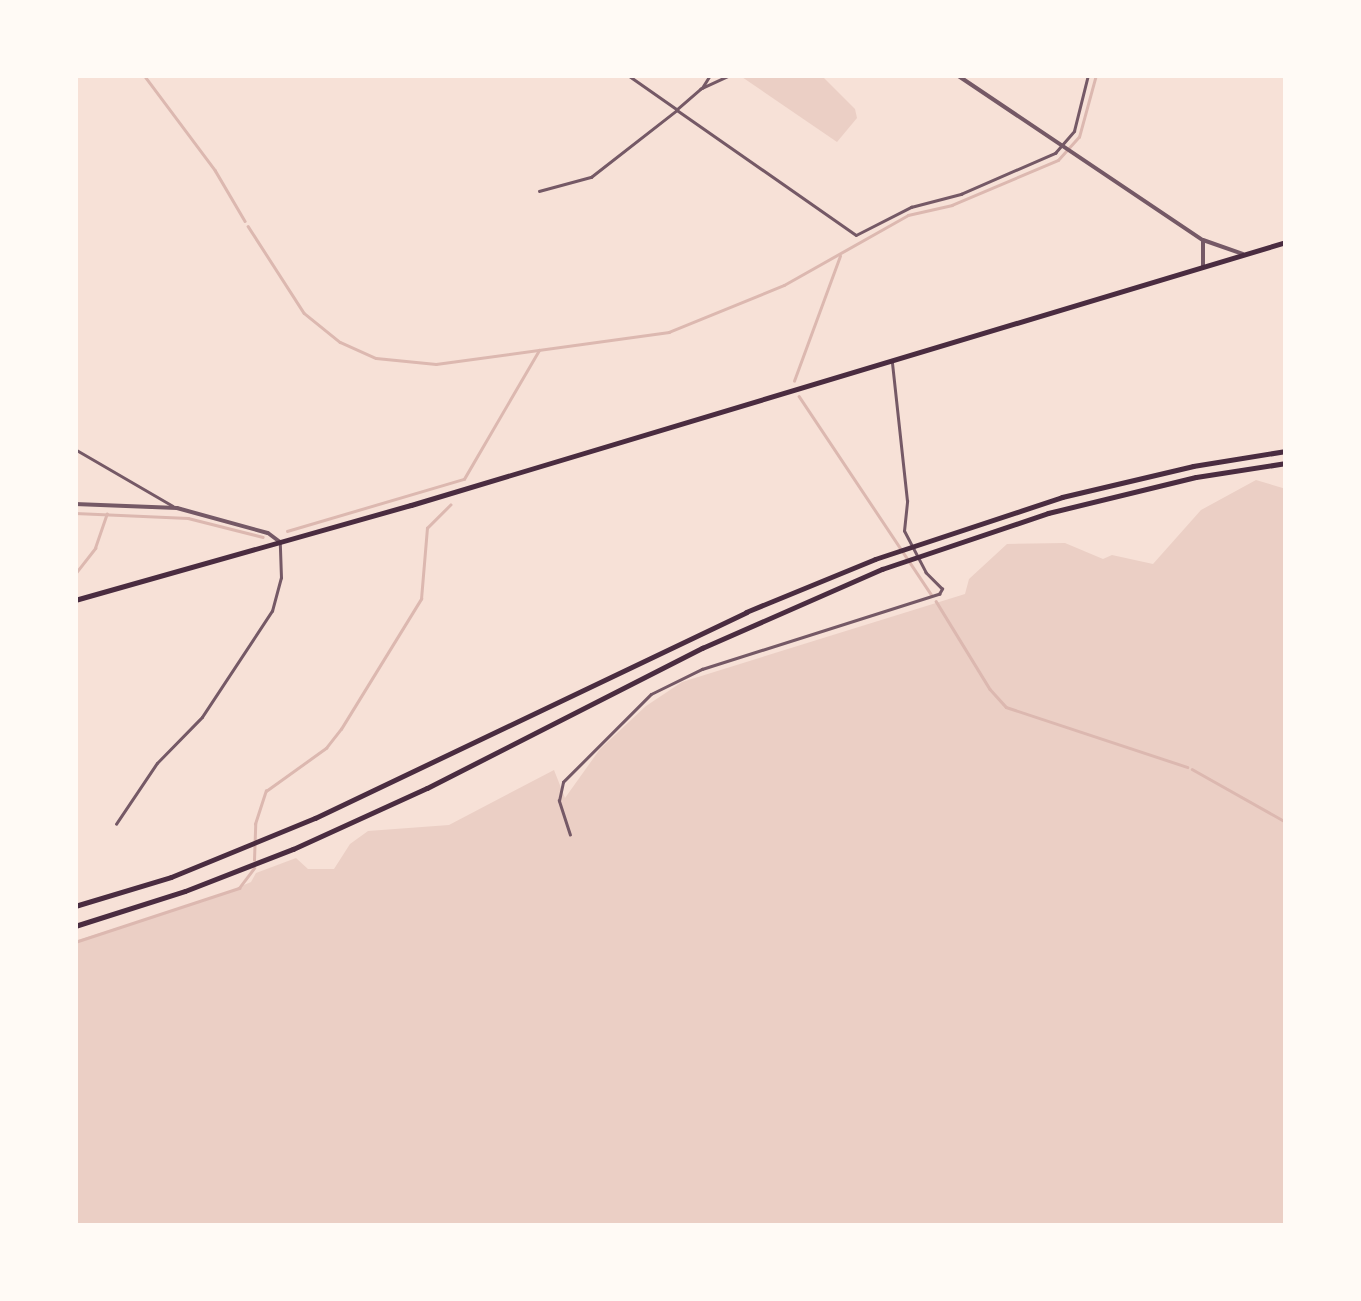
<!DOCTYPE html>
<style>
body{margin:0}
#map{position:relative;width:1361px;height:1301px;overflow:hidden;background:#f7e1d7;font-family:"Golos Text",sans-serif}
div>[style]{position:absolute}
.green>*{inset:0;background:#ebcfc5}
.stream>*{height:2.5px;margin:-1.25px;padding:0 1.25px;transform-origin:1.25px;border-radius:1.25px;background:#dcb8b0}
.minor>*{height:2.5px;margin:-1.25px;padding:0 1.25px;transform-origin:1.25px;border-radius:1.25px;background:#755966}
.tertiary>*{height:4px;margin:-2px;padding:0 2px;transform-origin:2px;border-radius:2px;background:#755966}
.primary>*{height:5px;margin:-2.5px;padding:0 2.5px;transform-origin:2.5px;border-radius:2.5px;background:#4a2c40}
.motorway>*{height:5px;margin:-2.5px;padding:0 2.5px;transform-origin:2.5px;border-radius:2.5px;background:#4a2c40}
span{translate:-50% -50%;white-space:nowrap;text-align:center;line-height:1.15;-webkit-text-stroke:10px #fffaf5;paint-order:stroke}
.frame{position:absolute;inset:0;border:78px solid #fffaf5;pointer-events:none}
</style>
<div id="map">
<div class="green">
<div style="clip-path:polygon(739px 75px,821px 75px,855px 109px,857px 118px,837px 142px)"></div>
<div style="clip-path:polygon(1256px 480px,1286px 489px,1286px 1226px,75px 1226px,75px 941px,218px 896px,251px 882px,256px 873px,296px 858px,308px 869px,334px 869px,350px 844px,368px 831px,449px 825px,554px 770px,565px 798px,600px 749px,646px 706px,682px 682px,965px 594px,969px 579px,1007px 544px,1065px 543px,1103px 559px,1112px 555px,1153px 564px,1201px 510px)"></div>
</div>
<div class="stream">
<div style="left:144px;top:75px;width:119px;rotate:53.2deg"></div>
<div style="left:215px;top:170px;width:59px;rotate:59.5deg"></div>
<div style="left:248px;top:226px;width:103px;rotate:57.2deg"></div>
<div style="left:304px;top:313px;width:46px;rotate:38.9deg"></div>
<div style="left:340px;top:342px;width:39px;rotate:24deg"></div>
<div style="left:376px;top:358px;width:60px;rotate:5.7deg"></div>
<div style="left:436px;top:364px;width:235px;rotate:-7.8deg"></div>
<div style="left:669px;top:332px;width:124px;rotate:-22.2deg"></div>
<div style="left:784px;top:285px;width:142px;rotate:-29.4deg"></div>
<div style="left:908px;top:215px;width:45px;rotate:-12.8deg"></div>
<div style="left:952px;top:205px;width:115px;rotate:-23deg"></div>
<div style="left:1058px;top:160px;width:31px;rotate:-48deg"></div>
<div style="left:1079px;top:137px;width:64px;rotate:-74.7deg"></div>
<div style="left:794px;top:381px;width:133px;rotate:-69.8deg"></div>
<div style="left:799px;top:396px;width:238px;rotate:56.3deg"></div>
<div style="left:75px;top:513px;width:113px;rotate:2.5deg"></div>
<div style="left:188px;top:518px;width:77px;rotate:14.2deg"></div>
<div style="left:287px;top:531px;width:184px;rotate:-16.4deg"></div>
<div style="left:464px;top:479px;width:149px;rotate:-59.8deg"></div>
<div style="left:75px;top:574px;width:33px;rotate:-52deg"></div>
<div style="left:95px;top:548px;width:36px;rotate:-71deg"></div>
<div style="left:936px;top:601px;width:103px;rotate:58.5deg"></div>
<div style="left:990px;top:689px;width:24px;rotate:48deg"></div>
<div style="left:1006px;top:707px;width:191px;rotate:18.3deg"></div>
<div style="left:1192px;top:769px;width:108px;rotate:29.4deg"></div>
<div style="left:254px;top:860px;width:36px;rotate:-88deg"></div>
<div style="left:255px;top:824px;width:35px;rotate:-72deg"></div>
<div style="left:266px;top:791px;width:74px;rotate:-35.6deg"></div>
<div style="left:326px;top:748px;width:24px;rotate:-52deg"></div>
<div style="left:341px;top:729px;width:153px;rotate:-58.4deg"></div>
<div style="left:421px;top:599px;width:71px;rotate:-85.2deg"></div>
<div style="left:427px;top:528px;width:33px;rotate:-45deg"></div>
<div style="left:75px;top:942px;width:173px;rotate:-18.2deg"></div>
<div style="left:239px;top:888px;width:25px;rotate:-53deg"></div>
</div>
<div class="minor">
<div style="left:731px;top:75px;width:33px;rotate:155deg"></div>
<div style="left:701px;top:89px;width:32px;rotate:139deg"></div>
<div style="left:677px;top:110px;width:218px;rotate:34.9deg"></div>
<div style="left:856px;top:235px;width:62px;rotate:-27deg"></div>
<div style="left:911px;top:207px;width:52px;rotate:-14.6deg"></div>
<div style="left:961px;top:194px;width:103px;rotate:-23.6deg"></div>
<div style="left:1055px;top:153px;width:29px;rotate:-49deg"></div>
<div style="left:1074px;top:131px;width:58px;rotate:-76deg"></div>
<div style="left:702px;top:88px;width:15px;rotate:-58deg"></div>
<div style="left:539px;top:191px;width:54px;rotate:-15.1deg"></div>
<div style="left:591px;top:177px;width:109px;rotate:-37.9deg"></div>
<div style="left:677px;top:110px;width:61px;rotate:-145deg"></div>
<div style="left:75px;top:449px;width:113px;rotate:30.2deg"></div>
<div style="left:116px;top:824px;width:73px;rotate:-56.1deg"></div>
<div style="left:157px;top:763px;width:64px;rotate:-45.6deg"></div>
<div style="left:202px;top:717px;width:127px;rotate:-56.6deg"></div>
<div style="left:272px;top:611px;width:34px;rotate:-75deg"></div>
<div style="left:281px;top:578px;width:34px;rotate:-92deg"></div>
<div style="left:570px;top:835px;width:36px;rotate:-108deg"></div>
<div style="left:559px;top:801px;width:19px;rotate:-78deg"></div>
<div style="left:563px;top:782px;width:124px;rotate:-45deg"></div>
<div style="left:651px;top:694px;width:57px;rotate:-26.1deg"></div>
<div style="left:702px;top:669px;width:249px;rotate:-17.6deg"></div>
<div style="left:939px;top:594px;width:6px;rotate:-59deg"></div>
<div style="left:942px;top:589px;width:23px;rotate:-135deg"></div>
<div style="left:926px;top:573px;width:47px;rotate:-117.6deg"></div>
<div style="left:904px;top:531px;width:30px;rotate:-84deg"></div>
<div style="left:907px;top:501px;width:140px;rotate:-96.2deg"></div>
</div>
<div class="tertiary">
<div style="left:957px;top:75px;width:296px;rotate:33.9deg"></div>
<div style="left:1203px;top:240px;width:42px;rotate:19.3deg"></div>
<div style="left:1203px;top:241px;width:25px;rotate:90deg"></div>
<div style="left:75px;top:504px;width:102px;rotate:2.2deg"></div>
<div style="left:177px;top:508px;width:94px;rotate:15.4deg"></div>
<div style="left:268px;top:533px;width:15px;rotate:37deg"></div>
</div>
<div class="primary">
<div style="left:75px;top:600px;width:349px;rotate:-15.8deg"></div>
<div style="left:411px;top:505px;width:914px;rotate:-16.73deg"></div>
</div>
<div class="motorway">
<div style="left:75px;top:906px;width:100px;rotate:-16.8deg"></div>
<div style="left:171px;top:877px;width:156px;rotate:-22.3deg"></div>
<div style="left:315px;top:818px;width:478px;rotate:-25.5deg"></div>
<div style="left:746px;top:612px;width:139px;rotate:-22.3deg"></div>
<div style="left:875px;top:559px;width:197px;rotate:-18.3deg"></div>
<div style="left:1062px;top:497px;width:135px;rotate:-13.3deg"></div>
<div style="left:1193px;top:466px;width:94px;rotate:-9.2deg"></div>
<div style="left:75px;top:926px;width:115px;rotate:-17.7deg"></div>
<div style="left:185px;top:891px;width:116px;rotate:-21.3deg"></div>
<div style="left:293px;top:849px;width:147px;rotate:-24.5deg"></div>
<div style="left:427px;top:788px;width:309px;rotate:-27deg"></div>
<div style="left:702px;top:648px;width:197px;rotate:-23.7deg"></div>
<div style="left:882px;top:569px;width:175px;rotate:-18.6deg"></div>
<div style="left:1048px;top:513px;width:152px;rotate:-13.7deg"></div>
<div style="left:1196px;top:477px;width:91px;rotate:-8.8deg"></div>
</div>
<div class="frame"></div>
</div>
